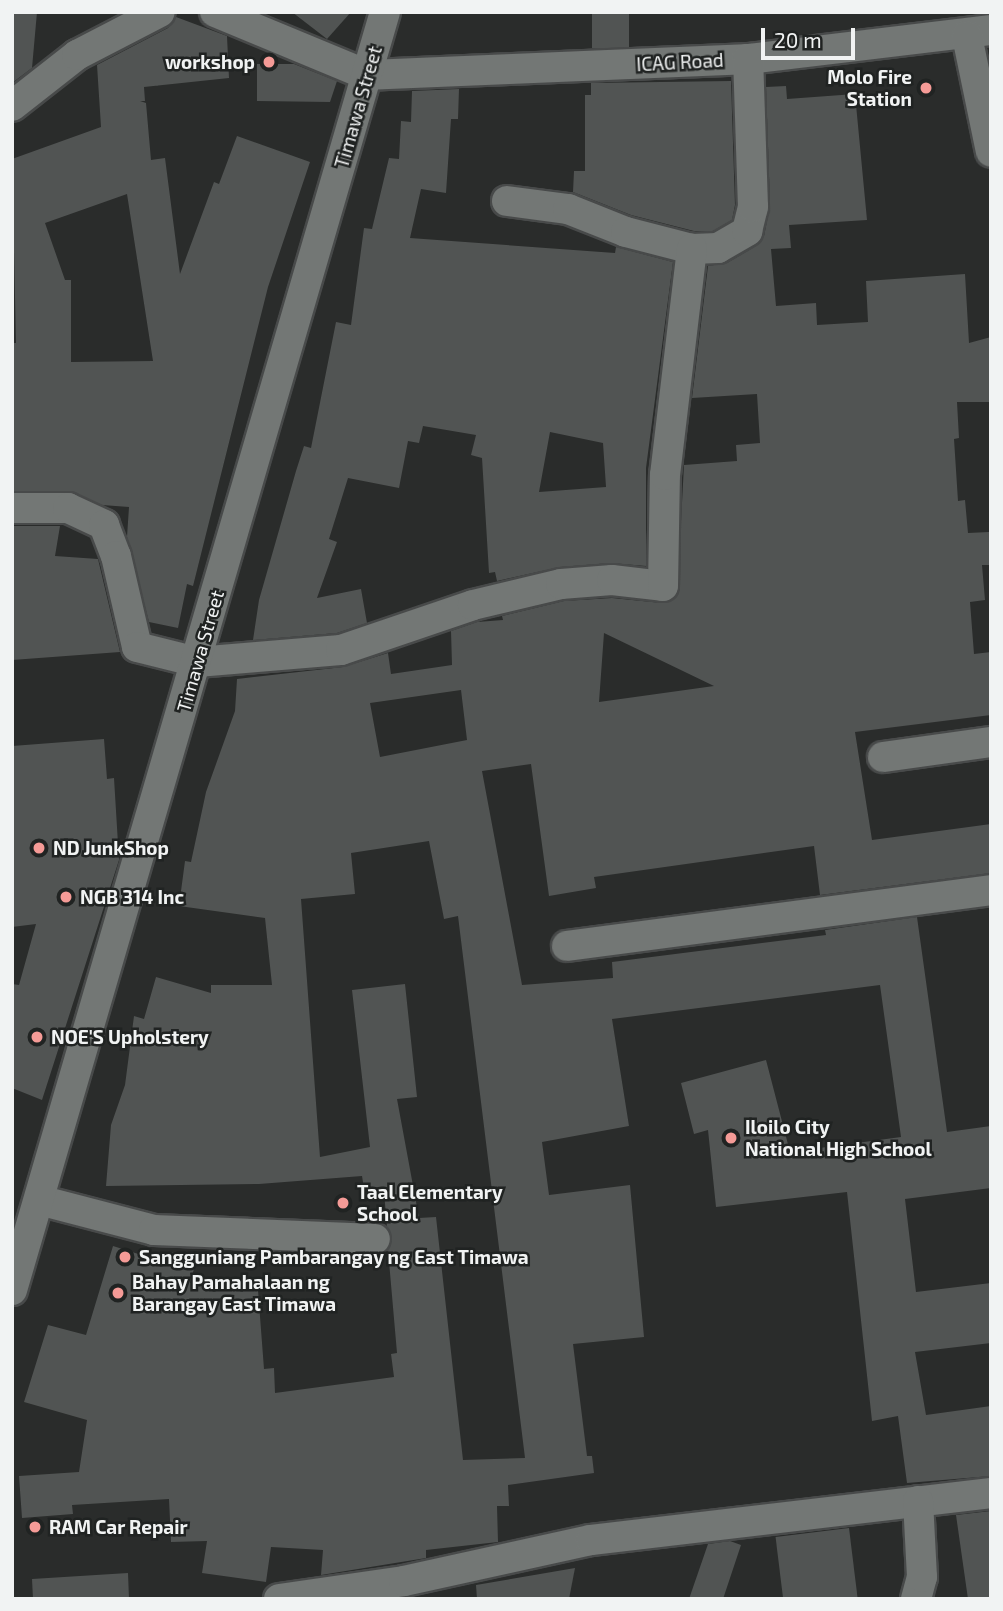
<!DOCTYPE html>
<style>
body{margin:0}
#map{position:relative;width:1003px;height:1611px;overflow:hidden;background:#2a2c2b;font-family:"Exo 2",sans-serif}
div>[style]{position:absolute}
.building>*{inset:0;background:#515453;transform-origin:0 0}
.roads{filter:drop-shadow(2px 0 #484a4a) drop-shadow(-2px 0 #484a4a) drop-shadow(0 2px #484a4a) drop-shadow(0 -2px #484a4a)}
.minor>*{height:30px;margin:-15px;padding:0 15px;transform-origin:15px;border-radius:15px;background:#737775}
.dots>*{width:19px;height:19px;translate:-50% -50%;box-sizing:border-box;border:4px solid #202322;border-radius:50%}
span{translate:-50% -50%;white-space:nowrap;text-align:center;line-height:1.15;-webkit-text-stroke:5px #202322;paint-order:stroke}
.poi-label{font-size:19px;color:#f1f3f3;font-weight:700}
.right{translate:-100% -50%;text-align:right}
.left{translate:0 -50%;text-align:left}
.street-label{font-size:19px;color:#f1f3f3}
.frame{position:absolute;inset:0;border:14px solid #f1f3f3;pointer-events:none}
.scale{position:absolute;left:761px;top:28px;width:94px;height:32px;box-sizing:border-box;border:4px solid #f1f3f3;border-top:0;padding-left:9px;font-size:21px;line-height:24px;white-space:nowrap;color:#f1f3f3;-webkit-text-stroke:5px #202322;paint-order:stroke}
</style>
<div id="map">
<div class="building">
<div style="clip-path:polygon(12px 12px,37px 12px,32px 68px,12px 83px)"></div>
<div style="clip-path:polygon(292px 12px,351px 12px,327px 39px)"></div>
<div style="left:592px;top:12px;width:37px;height:36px"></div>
<div style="clip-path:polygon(evenodd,176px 17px,227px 36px,229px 78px,144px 87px,145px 101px,140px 101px,146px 103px,151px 160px,165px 158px,180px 274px,214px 182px,219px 184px,237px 136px,310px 162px,268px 287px,193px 586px,187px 584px,178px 628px,149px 622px,127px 537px,129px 507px,102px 505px,69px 491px,12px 491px,12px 343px,16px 343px,12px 159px,101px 127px,97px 65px,168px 28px,176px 17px,127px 194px,153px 361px,71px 362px,71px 280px,65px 280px,45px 223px,127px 194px)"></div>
<div style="clip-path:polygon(257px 64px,294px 64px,337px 81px,330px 102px,257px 101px)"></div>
<div style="clip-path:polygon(731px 81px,735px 205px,732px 220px,713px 231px,694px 231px,631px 215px,573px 192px,574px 171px,585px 171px,585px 95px,591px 95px,591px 83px)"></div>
<div style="clip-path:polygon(evenodd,786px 86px,787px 99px,855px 94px,867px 220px,789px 225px,791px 248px,771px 249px,776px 306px,816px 303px,817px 325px,868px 322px,866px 281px,965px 274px,969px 343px,991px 337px,991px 402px,957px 402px,959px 438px,954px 439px,958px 501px,965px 500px,968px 533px,989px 532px,991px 565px,982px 565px,985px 600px,970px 602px,974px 654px,991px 652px,991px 715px,855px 732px,872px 840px,991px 824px,991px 873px,820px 895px,814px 846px,594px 877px,596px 888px,549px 896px,531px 764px,482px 771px,522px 985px,613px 978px,612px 962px,826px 935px,825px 930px,917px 917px,947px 1132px,991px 1126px,991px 1188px,905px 1199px,916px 1292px,991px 1283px,991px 1343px,915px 1352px,926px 1415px,991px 1406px,991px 1476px,907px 1483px,898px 1416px,872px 1421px,847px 1192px,716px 1207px,708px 1130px,694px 1134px,681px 1083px,766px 1060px,790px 1152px,901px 1137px,880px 985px,612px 1019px,629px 1126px,542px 1142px,549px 1195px,630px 1185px,644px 1337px,573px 1344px,587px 1456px,592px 1456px,594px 1473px,508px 1485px,509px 1506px,497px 1506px,498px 1542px,426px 1550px,426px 1558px,321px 1575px,323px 1550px,271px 1547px,266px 1582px,202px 1573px,207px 1541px,171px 1542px,169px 1499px,72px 1505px,73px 1514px,22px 1518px,19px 1476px,79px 1472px,87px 1420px,24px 1402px,48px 1325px,86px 1335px,113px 1246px,167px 1263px,170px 1252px,197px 1258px,190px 1283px,257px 1277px,264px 1369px,274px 1368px,275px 1393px,394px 1377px,391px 1354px,397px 1353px,388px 1250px,392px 1239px,387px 1227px,384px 1192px,365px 1195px,362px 1176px,259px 1184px,106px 1186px,111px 1125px,125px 1085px,134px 1016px,144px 1019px,156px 977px,211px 993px,211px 985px,272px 985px,265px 918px,179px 906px,185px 861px,191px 862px,206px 792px,235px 711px,237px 679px,343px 667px,388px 653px,391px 674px,452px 665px,451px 631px,477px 622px,503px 620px,502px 616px,564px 601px,612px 598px,662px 603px,677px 596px,684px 465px,737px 461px,736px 445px,760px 443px,757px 394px,692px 398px,708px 266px,727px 263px,756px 246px,764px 236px,770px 206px,766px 87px,786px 86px,604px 633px,714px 686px,599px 702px,604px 633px,786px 86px,461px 690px,467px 740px,380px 757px,370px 703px,461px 690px,786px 86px,429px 841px,444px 919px,458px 916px,525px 1458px,463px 1460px,436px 1217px,419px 1218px,397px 1099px,417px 1097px,405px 984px,352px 990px,370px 1147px,320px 1157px,301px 899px,355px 894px,351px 853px,429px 841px)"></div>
<div style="clip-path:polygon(evenodd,459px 89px,458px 119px,451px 119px,446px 193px,421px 189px,410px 238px,615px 253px,616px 247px,673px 262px,646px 468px,646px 566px,611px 563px,560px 567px,497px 581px,495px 572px,489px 573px,482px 458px,471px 455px,476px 435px,423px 426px,419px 443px,408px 441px,399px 488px,348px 478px,329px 539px,337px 542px,317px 598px,361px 589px,367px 623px,337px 633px,253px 640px,259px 600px,296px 471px,304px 446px,311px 448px,336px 322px,351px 325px,364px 228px,372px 229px,389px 158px,399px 159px,401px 121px,411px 122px,412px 91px,459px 89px,550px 432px,603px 443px,606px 487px,539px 492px,550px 432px)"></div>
<div style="clip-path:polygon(14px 526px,60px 526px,55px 556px,98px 559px,120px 652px,12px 660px)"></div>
<div style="clip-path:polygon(104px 739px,107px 779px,114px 778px,119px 860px,42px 1100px,12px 1088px,12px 984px,19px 985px,36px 924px,12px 927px,12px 746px)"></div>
<div style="clip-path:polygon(991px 1511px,991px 1599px,968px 1599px,956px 1515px)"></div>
<div style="left:849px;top:1528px;width:72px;height:74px;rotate:83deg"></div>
<div style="clip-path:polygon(730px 1541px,741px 1545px,723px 1599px,689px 1599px,708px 1544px)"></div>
<div style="clip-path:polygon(575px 1568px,569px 1599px,477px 1599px,476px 1585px)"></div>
<div style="clip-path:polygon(128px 1573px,129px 1599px,33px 1599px,32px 1579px)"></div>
</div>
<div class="roads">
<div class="minor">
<div style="left:215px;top:12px;width:165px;rotate:22.5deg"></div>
<div style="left:367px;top:75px;width:381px;rotate:-2.4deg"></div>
<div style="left:748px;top:59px;width:245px;rotate:-6.8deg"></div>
<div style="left:967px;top:36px;width:118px;rotate:78.3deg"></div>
<div style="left:12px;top:106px;width:83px;rotate:-38.1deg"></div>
<div style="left:77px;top:55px;width:93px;rotate:-27.4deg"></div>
<div style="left:507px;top:201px;width:62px;rotate:7.5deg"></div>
<div style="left:568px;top:209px;width:62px;rotate:21.6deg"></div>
<div style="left:626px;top:232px;width:68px;rotate:14.4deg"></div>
<div style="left:692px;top:249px;width:26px;rotate:-2deg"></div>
<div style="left:718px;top:248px;width:34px;rotate:-30deg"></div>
<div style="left:747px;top:231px;width:25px;rotate:-76deg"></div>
<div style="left:753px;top:207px;width:148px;rotate:-91.9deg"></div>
<div style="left:12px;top:508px;width:56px"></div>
<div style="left:68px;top:508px;width:40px;rotate:25deg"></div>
<div style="left:104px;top:525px;width:33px;rotate:69deg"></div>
<div style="left:116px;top:556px;width:93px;rotate:77deg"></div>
<div style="left:137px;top:647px;width:62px;rotate:14deg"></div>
<div style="left:197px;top:662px;width:144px;rotate:-4.8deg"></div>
<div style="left:341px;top:650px;width:139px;rotate:-18.8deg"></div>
<div style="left:473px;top:605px;width:90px;rotate:-13.4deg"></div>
<div style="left:561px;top:584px;width:51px;rotate:-4.5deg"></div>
<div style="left:612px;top:580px;width:51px;rotate:6.7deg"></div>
<div style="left:663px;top:586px;width:111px;rotate:-89deg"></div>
<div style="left:665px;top:475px;width:228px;rotate:-83.2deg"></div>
<div style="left:883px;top:757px;width:109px;rotate:-7.9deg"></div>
<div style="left:567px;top:946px;width:428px;rotate:-7.5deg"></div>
<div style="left:39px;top:1200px;width:119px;rotate:14.6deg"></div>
<div style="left:154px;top:1230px;width:221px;rotate:2.3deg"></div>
<div style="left:12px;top:1290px;width:1331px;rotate:-73.73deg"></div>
<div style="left:279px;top:1599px;width:126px;rotate:-8.2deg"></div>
<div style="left:404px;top:1581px;width:191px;rotate:-12.4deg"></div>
<div style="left:591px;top:1540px;width:403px;rotate:-6.7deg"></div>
<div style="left:916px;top:1599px;width:23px;rotate:-75deg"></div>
<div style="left:922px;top:1577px;width:76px;rotate:-93deg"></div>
</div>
</div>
<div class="dots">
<div style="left:269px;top:62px;background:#f59b97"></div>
<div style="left:926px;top:88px;background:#f59b97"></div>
<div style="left:39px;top:848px;background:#f59b97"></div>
<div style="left:66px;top:897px;background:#f59b97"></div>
<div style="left:37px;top:1037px;background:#f59b97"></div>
<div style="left:731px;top:1138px;background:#f59b97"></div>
<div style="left:343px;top:1203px;background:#f59b97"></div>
<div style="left:125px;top:1257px;background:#f59b97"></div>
<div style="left:118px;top:1293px;background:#f59b97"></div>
<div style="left:35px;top:1527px;background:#f59b97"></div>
</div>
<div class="poi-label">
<span class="right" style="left:255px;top:62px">workshop</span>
<span class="right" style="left:912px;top:88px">Molo Fire<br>Station</span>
<span class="left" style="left:53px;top:848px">ND JunkShop</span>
<span class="left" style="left:80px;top:897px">NGB 314 Inc</span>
<span class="left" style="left:51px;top:1037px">NOE'S Upholstery</span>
<span class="left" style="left:745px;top:1138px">Iloilo City<br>National High School</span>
<span class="left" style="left:357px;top:1203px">Taal Elementary<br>School</span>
<span class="left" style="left:139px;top:1257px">Sangguniang Pambarangay ng East Timawa</span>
<span class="left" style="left:132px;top:1293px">Bahay Pamahalaan ng<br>Barangay East Timawa</span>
<span class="left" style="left:49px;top:1527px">RAM Car Repair</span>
</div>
<div class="street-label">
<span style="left:680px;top:62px;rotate:-3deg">ICAG Road</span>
<span style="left:358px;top:107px;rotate:-74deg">Timawa Street</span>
<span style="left:200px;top:651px;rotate:-74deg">Timawa Street</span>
</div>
<div class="frame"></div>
<div class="scale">20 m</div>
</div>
